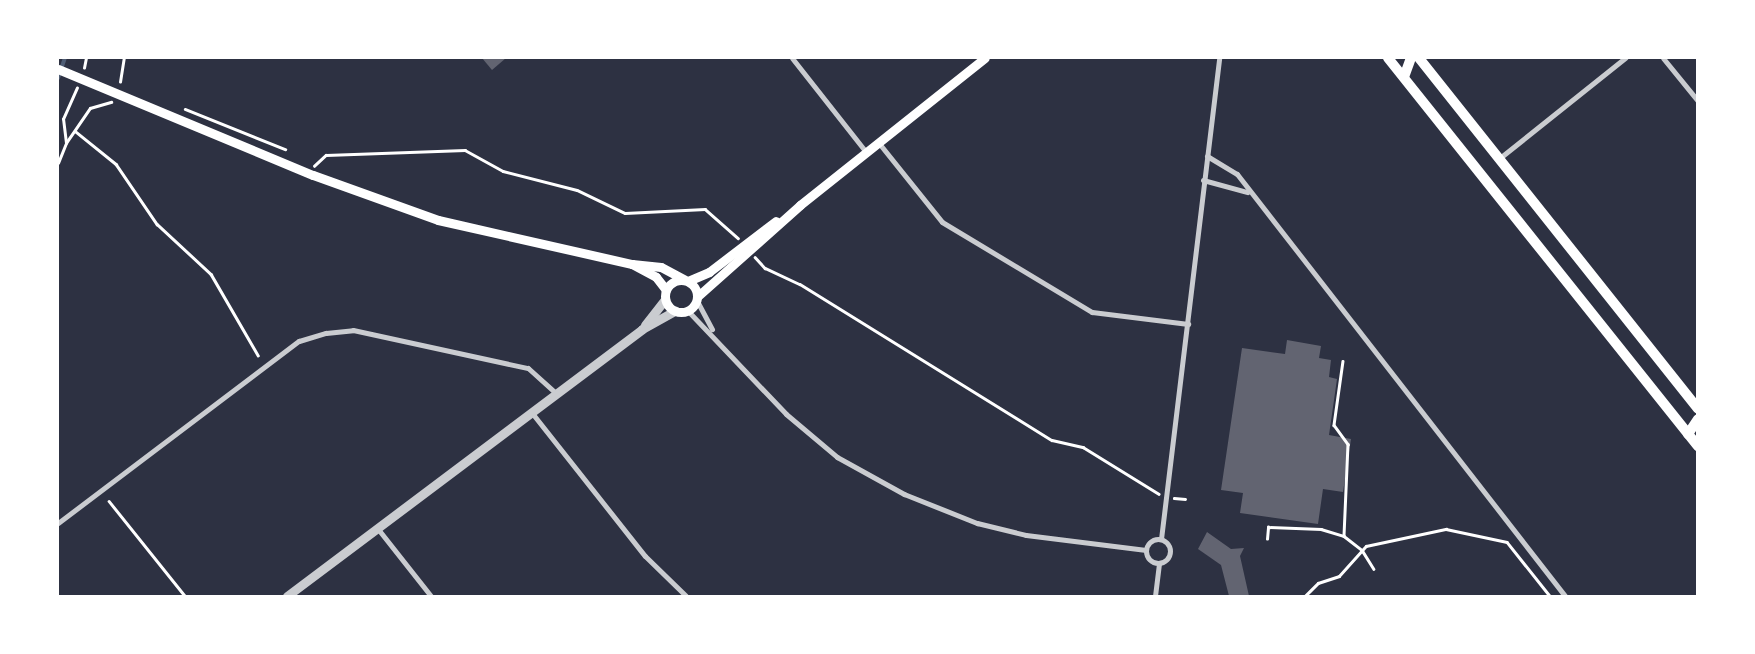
<!DOCTYPE html>
<style>
body{margin:0}
#map{position:relative;width:1755px;height:654px;overflow:hidden;background:#2d3142;font-family:Overpass,sans-serif}
div>[style]{position:absolute}
.stream>*{height:4px;margin:-2px;padding:0 2px;transform-origin:2px;border-radius:2px;background:#4f5d75}
.building>*{inset:0;background:#626471}
.path>*{height:2.5px;margin:-1.25px;padding:0 1.25px;transform-origin:1.25px;border-radius:1.25px;background:#fff}
.minor>*{height:5px;margin:-2.5px;padding:0 2.5px;transform-origin:2.5px;border-radius:2.5px;background:#caccd0}
.minor>.ring{margin:-2.5px;padding:0;box-sizing:content-box;background:none;border:5px solid #caccd0;border-radius:50%}
.tertiary>*{height:9px;margin:-4.5px;padding:0 4.5px;transform-origin:4.5px;border-radius:4.5px;background:#caccd0}
.secondary>*{height:9px;margin:-4.5px;padding:0 4.5px;transform-origin:4.5px;border-radius:4.5px;background:#fff}
.secondary>.ring{margin:-4.5px;padding:0;box-sizing:content-box;background:none;border:9px solid #fff;border-radius:50%}
.primary>*{height:10px;margin:-5px;padding:0 5px;transform-origin:5px;border-radius:5px;background:#fff}
span{translate:-50% -50%;white-space:nowrap;text-align:center;line-height:1.15;-webkit-text-stroke:4px #fff;paint-order:stroke}
.frame{position:absolute;inset:0;border:59px solid #fff;pointer-events:none}
</style>
<div id="map">
<div class="stream">
<div style="left:58px;top:78px;width:21px;rotate:-71deg"></div>
</div>
<div class="building">
<div style="clip-path:polygon(482px 58px,506px 58px,492px 70px)"></div>
<div style="clip-path:polygon(1287px 340px,1321px 346px,1319px 358px,1331px 360px,1329px 377px,1337px 379px,1329px 435px,1351px 439px,1343px 492px,1323px 489px,1318px 524px,1240px 513px,1243px 493px,1221px 490px,1242px 348px,1285px 354px)"></div>
<div style="clip-path:polygon(1207px 532px,1231px 549px,1244px 548px,1240px 556px,1249px 596px,1229px 596px,1221px 565px,1198px 549px)"></div>
</div>
<div class="path">
<div style="left:84px;top:68px;width:10px;rotate:-79deg"></div>
<div style="left:120px;top:82px;width:24px;rotate:-81deg"></div>
<div style="left:185px;top:109px;width:108px;rotate:21.8deg"></div>
<div style="left:75px;top:131px;width:53px;rotate:38.8deg"></div>
<div style="left:116px;top:164px;width:73px;rotate:55.7deg"></div>
<div style="left:157px;top:224px;width:74px;rotate:42.8deg"></div>
<div style="left:211px;top:274px;width:94px;rotate:59.9deg"></div>
<div style="left:66px;top:143px;width:42px;rotate:-55.6deg"></div>
<div style="left:90px;top:108px;width:22px;rotate:-16deg"></div>
<div style="left:58px;top:163px;width:22px;rotate:-68deg"></div>
<div style="left:66px;top:143px;width:24px;rotate:-97deg"></div>
<div style="left:63px;top:119px;width:34px;rotate:-66deg"></div>
<div style="left:314px;top:166px;width:16px;rotate:-43deg"></div>
<div style="left:326px;top:155px;width:139px;rotate:-2.1deg"></div>
<div style="left:465px;top:150px;width:43px;rotate:28.9deg"></div>
<div style="left:503px;top:171px;width:76px;rotate:14.4deg"></div>
<div style="left:577px;top:190px;width:53px;rotate:25.6deg"></div>
<div style="left:625px;top:213px;width:80px;rotate:-2.9deg"></div>
<div style="left:705px;top:209px;width:44px;rotate:41.3deg"></div>
<div style="left:755px;top:257px;width:15px;rotate:48deg"></div>
<div style="left:765px;top:268px;width:38px;rotate:25deg"></div>
<div style="left:800px;top:284px;width:296px;rotate:31.8deg"></div>
<div style="left:1052px;top:440px;width:32px;rotate:13deg"></div>
<div style="left:1083px;top:447px;width:89px;rotate:31.7deg"></div>
<div style="left:1343px;top:361px;width:65px;rotate:98deg"></div>
<div style="left:1334px;top:425px;width:24px;rotate:54deg"></div>
<div style="left:1348px;top:444px;width:92px;rotate:92.5deg"></div>
<div style="left:1344px;top:536px;width:23px;rotate:38deg"></div>
<div style="left:1362px;top:550px;width:22px;rotate:58deg"></div>
<div style="left:1174px;top:498px;width:11px;rotate:5deg"></div>
<div style="left:109px;top:501px;width:122px;rotate:51.3deg"></div>
<div style="left:1267px;top:539px;width:12px;rotate:-85deg"></div>
<div style="left:1268px;top:527px;width:53px;rotate:2.2deg"></div>
<div style="left:1321px;top:529px;width:24px;rotate:17deg"></div>
<div style="left:1305px;top:596px;width:18px;rotate:-45deg"></div>
<div style="left:1318px;top:583px;width:22px;rotate:-18deg"></div>
<div style="left:1339px;top:576px;width:40px;rotate:-48deg"></div>
<div style="left:1366px;top:546px;width:82px;rotate:-12deg"></div>
<div style="left:1446px;top:529px;width:62px;rotate:12deg"></div>
<div style="left:1507px;top:542px;width:69px;rotate:51.5deg"></div>
</div>
<div class="minor">
<div style="left:792px;top:58px;width:120px;rotate:51.8deg"></div>
<div style="left:1663px;top:58px;width:55px;rotate:50.9deg"></div>
<div style="left:878px;top:142px;width:102px;rotate:51.3deg"></div>
<div style="left:942px;top:222px;width:175px;rotate:31deg"></div>
<div style="left:1092px;top:312px;width:97px;rotate:7.1deg"></div>
<div style="left:1207px;top:156px;width:35px;rotate:31deg"></div>
<div style="left:1237px;top:174px;width:534px;rotate:52.14deg"></div>
<div style="left:1501px;top:157px;width:159px;rotate:-38.6deg"></div>
<div style="left:1203px;top:180px;width:46px;rotate:15.3deg"></div>
<div style="left:697px;top:301px;width:32px;rotate:62deg"></div>
<div style="left:688px;top:311px;width:142px;rotate:46.4deg"></div>
<div style="left:786px;top:414px;width:67px;rotate:40.1deg"></div>
<div style="left:837px;top:457px;width:77px;rotate:28.9deg"></div>
<div style="left:904px;top:494px;width:79px;rotate:21.7deg"></div>
<div style="left:977px;top:523px;width:50px;rotate:13.8deg"></div>
<div style="left:1026px;top:535px;width:121px;rotate:7.1deg"></div>
<div style="left:532px;top:413px;width:182px;rotate:51.7deg"></div>
<div style="left:645px;top:556px;width:57px;rotate:44.3deg"></div>
<div style="left:58px;top:523px;width:302px;rotate:-37.1deg"></div>
<div style="left:299px;top:341px;width:28px;rotate:-17deg"></div>
<div style="left:326px;top:333px;width:27px;rotate:-6deg"></div>
<div style="left:353px;top:330px;width:179px;rotate:12.3deg"></div>
<div style="left:528px;top:368px;width:39px;rotate:42deg"></div>
<div style="left:378px;top:529px;width:85px;rotate:51.7deg"></div>
<div class="ring" style="left:1146px;top:539px;width:19px;height:19px"></div>
<div style="left:1161px;top:539px;width:484px;rotate:-83.1deg"></div>
<div style="left:1155px;top:596px;width:33px;rotate:-83deg"></div>
</div>
<div class="tertiary">
<div style="left:645px;top:325px;width:33px;rotate:-52deg"></div>
<div style="left:287px;top:596px;width:444px;rotate:-36.9deg"></div>
<div style="left:642px;top:329px;width:38px;rotate:-29deg"></div>
</div>
<div class="secondary">
<div style="left:58px;top:69px;width:276px;rotate:22.6deg"></div>
<div style="left:313px;top:175px;width:133px;rotate:19.8deg"></div>
<div style="left:438px;top:220px;width:199px;rotate:12.8deg"></div>
<div style="left:632px;top:264px;width:27px;rotate:28deg"></div>
<div style="left:656px;top:277px;width:16px;rotate:52deg"></div>
<div style="left:632px;top:264px;width:29px;rotate:6deg"></div>
<div style="left:661px;top:267px;width:27px;rotate:28deg"></div>
<div class="ring" style="left:665px;top:280px;width:23px;height:23px"></div>
<div style="left:688px;top:281px;width:23px;rotate:-23deg"></div>
<div style="left:709px;top:272px;width:84px;rotate:-37.3deg"></div>
<div style="left:698px;top:296px;width:137px;rotate:-41.7deg"></div>
<div style="left:800px;top:205px;width:236px;rotate:-38.5deg"></div>
</div>
<div class="primary">
<div style="left:1388px;top:58px;width:497px;rotate:51.4deg"></div>
<div style="left:1419px;top:58px;width:448px;rotate:51.5deg"></div>
<div style="left:1404px;top:77px;width:20px;rotate:-70deg"></div>
<div style="left:1688px;top:434px;width:18px;rotate:-56deg"></div>
</div>
<div class="frame"></div>
</div>
